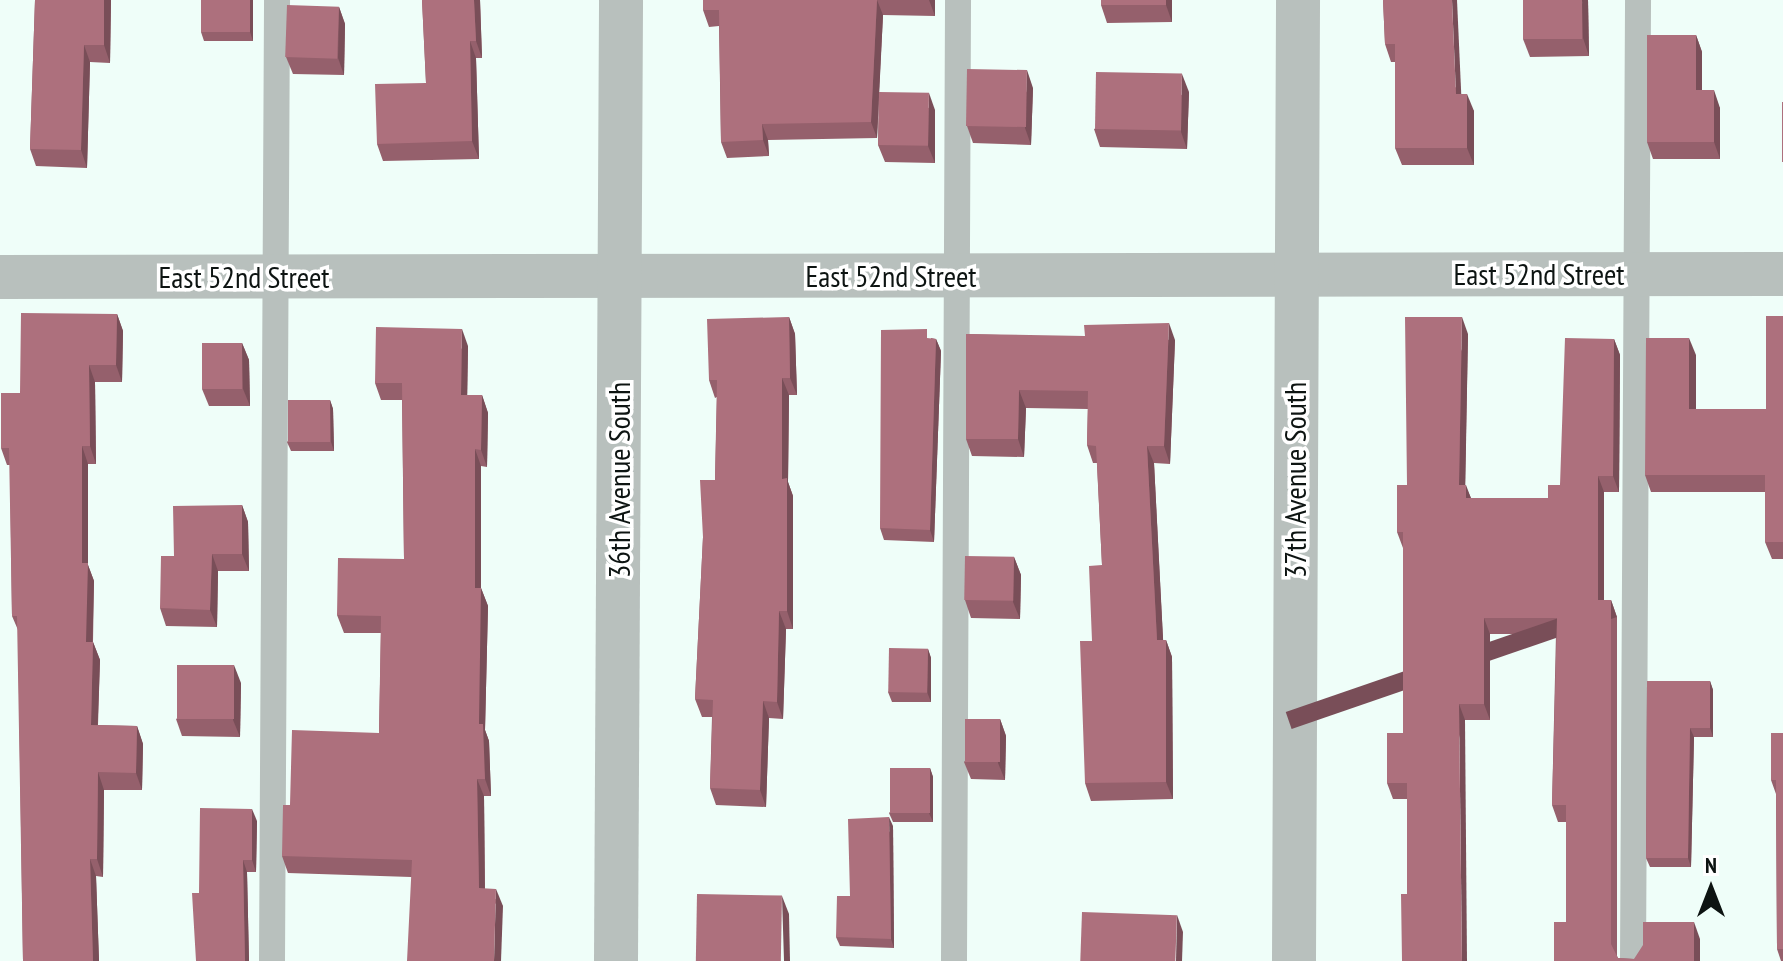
<!DOCTYPE html>
<style>
body{margin:0}
#map{position:relative;width:1783px;height:961px;overflow:hidden;background:#effef9;font-family:"PT Sans Narrow",sans-serif}
div>[style]{position:absolute}
.lane>*{height:26px;margin:-13px;padding:0 13px;transform-origin:13px;border-radius:13px;background:#b8c0bd}
.street>*{height:44px;margin:-22px;padding:0 22px;transform-origin:22px;border-radius:22px;background:#b8c0bd}
.wall>*{inset:0;background:#95606c}
.shaded-wall>*{inset:0;background:#794e58;transform-origin:0 0}
.building>*{inset:0;background:#ad707d;transform-origin:0 0}
span{translate:-50% -50%;white-space:nowrap;text-align:center;line-height:1.15;-webkit-text-stroke:7px #fff;paint-order:stroke}
.street-label{font-size:30px;color:#0d1412}
.north{position:absolute;left:1671px;top:849px;width:80px;height:80px;-webkit-text-stroke:6px #fff;paint-order:stroke;rotate:0deg;font-size:22px;font-weight:700;line-height:32px;text-align:center;color:#0d1412}
.north::after{content:'';display:block;margin:auto;width:28px;height:36px;background:#0d1412;clip-path:polygon(50% 0,100% 100%,50% 72%,0 100%)}
</style>
<div id="map">
<div class="lane">
<div style="left:272px;top:961px;width:961px;rotate:-89.7deg"></div>
<div style="left:954px;top:961px;width:961px;rotate:-89.76deg"></div>
<div style="left:1633px;top:961px;width:961px;rotate:-89.7deg"></div>
</div>
<div class="street">
<div style="left:0;top:277px;width:1783px;rotate:-0.1deg"></div>
<div style="left:616px;top:961px;width:961px;rotate:-89.7deg"></div>
<div style="left:1294px;top:961px;width:961px;rotate:-89.76deg"></div>
</div>
<div class="wall">
<div style="clip-path:polygon(35px 0,111px 0,110px 63px,90px 62px,87px 168px,36px 166px,30px 149px)"></div>
<div style="clip-path:polygon(253px 0,253px 41px,204px 41px,201px 32px)"></div>
<div style="clip-path:polygon(422px 0,480px 0,482px 58px,476px 58px,479px 159px,383px 161px,377px 144px,426px 83px)"></div>
<div style="clip-path:polygon(703px 0,935px 0,935px 16px,883px 15px,879px 92px,935px 110px,935px 163px,885px 162px,878px 145px,879px 98px,877px 138px,768px 140px,769px 156px,727px 158px,721px 142px,719px 26px,709px 27px,703px 10px)"></div>
<div style="clip-path:polygon(1172px 0,1172px 22px,1107px 23px,1101px 5px)"></div>
<div style="clip-path:polygon(1383px 0,1461px 94px,1474px 111px,1474px 165px,1402px 165px,1395px 148px,1395px 62px,1391px 62px,1385px 44px)"></div>
<div style="clip-path:polygon(1588px 0,1589px 56px,1530px 57px,1523px 39px)"></div>
<div style="clip-path:polygon(339px 7px,345px 24px,344px 75px,293px 74px,286px 57px)"></div>
<div style="clip-path:polygon(1696px 35px,1702px 52px,1702px 90px,1720px 108px,1720px 159px,1653px 159px,1647px 142px)"></div>
<div style="clip-path:polygon(1033px 88px,1031px 145px,973px 143px,967px 126px)"></div>
<div style="clip-path:polygon(1189px 92px,1187px 149px,1100px 147px,1094px 129px)"></div>
<div style="clip-path:polygon(117px 314px,123px 331px,122px 382px,95px 382px,96px 464px,88px 464px,88px 565px,94px 581px,93px 642px,100px 660px,98px 725px,137px 726px,143px 744px,142px 790px,104px 790px,103px 877px,96px 876px,99px 961px,23px 961px,18px 630px,12px 616px,10px 465px,7px 465px,1px 448px,20px 393px)"></div>
<div style="clip-path:polygon(1783px 316px,1783px 559px,1772px 559px,1765px 542px,1765px 492px,1651px 492px,1645px 475px,1696px 355px,1696px 409px,1766px 409px)"></div>
<div style="clip-path:polygon(789px 317px,795px 334px,797px 395px,789px 395px,788px 482px,793px 496px,793px 629px,786px 629px,783px 719px,769px 718px,766px 807px,716px 805px,710px 788px,712px 717px,702px 717px,695px 699px,703px 537px,715px 480px,717px 397px,715px 398px,709px 380px)"></div>
<div style="clip-path:polygon(966px 334px,1175px 340px,1170px 464px,1154px 463px,1163px 640px,1166px 640px,1172px 657px,1173px 799px,1091px 801px,1085px 783px,1092px 641px,1102px 565px,1097px 463px,1093px 463px,1087px 445px,1088px 409px,1026px 408px,1024px 457px,972px 456px,966px 439px)"></div>
<div style="clip-path:polygon(1468px 334px,1465px 485px,1471px 498px,1548px 498px,1560px 485px,1614px 339px,1620px 355px,1619px 492px,1604px 492px,1604px 600px,1611px 600px,1617px 617px,1617px 956px,1618px 958px,1634px 959px,1700px 939px,1700px 961px,1554px 961px,1566px 922px,1566px 822px,1558px 822px,1552px 805px,1556px 634px,1490px 634px,1490px 720px,1465px 720px,1407px 894px,1407px 799px,1393px 799px,1387px 783px,1403px 733px,1403px 548px,1397px 532px,1407px 485px)"></div>
<div style="clip-path:polygon(931px 338px,936px 339px,941px 351px,934px 542px,884px 540px,880px 528px)"></div>
<div style="clip-path:polygon(242px 343px,249px 360px,250px 406px,209px 406px,202px 389px)"></div>
<div style="clip-path:polygon(468px 346px,467px 395px,482px 395px,488px 413px,487px 467px,481px 466px,481px 588px,488px 606px,485px 730px,489px 741px,491px 796px,484px 796px,485px 889px,503px 906px,411px 877px,288px 873px,282px 856px,290px 805px,379px 733px,381px 633px,344px 633px,337px 615px,404px 559px,402px 400px,381px 400px,375px 383px)"></div>
<div style="clip-path:polygon(330px 400px,333px 409px,334px 451px,291px 451px,287px 442px)"></div>
<div style="clip-path:polygon(242px 505px,248px 522px,249px 571px,218px 571px,217px 627px,166px 626px,160px 608px,174px 556px)"></div>
<div style="clip-path:polygon(1014px 557px,1021px 575px,1020px 619px,971px 618px,965px 600px)"></div>
<div style="clip-path:polygon(928px 649px,931px 658px,931px 702px,892px 702px,888px 692px)"></div>
<div style="clip-path:polygon(1647px 681px,1710px 681px,1713px 690px,1713px 737px,1694px 737px,1691px 867px,1650px 867px,1646px 858px)"></div>
<div style="clip-path:polygon(241px 683px,240px 737px,182px 736px,176px 719px)"></div>
<div style="clip-path:polygon(1000px 719px,1006px 736px,1005px 780px,971px 779px,964px 762px)"></div>
<div style="clip-path:polygon(1783px 733px,1783px 961px,1781px 961px,1777px 949px,1776px 794px,1771px 780px)"></div>
<div style="clip-path:polygon(930px 768px,933px 777px,933px 822px,893px 822px,889px 813px)"></div>
<div style="clip-path:polygon(257px 821px,256px 872px,247px 872px,249px 961px,196px 961px,199px 893px)"></div>
<div style="clip-path:polygon(893px 826px,894px 948px,840px 946px,836px 937px,850px 896px)"></div>
</div>
<div class="shaded-wall">
<div style="clip-path:polygon(104px 0,111px 0,110px 63px,104px 45px)"></div>
<div style="clip-path:polygon(250px 0,253px 0,253px 41px,250px 32px)"></div>
<div style="clip-path:polygon(474px 0,480px 0,482px 58px,476px 41px)"></div>
<div style="clip-path:polygon(877px 0,883px 15px,877px 138px,871px 122px)"></div>
<div style="clip-path:polygon(929px 0,935px 0,935px 16px)"></div>
<div style="clip-path:polygon(1166px 0,1172px 0,1172px 22px,1166px 5px)"></div>
<div style="clip-path:polygon(1452px 0,1457px 0,1462px 111px,1456px 94px)"></div>
<div style="clip-path:polygon(1582px 0,1588px 0,1589px 56px,1583px 38px)"></div>
<div style="clip-path:polygon(339px 7px,345px 24px,344px 75px,338px 58px)"></div>
<div style="clip-path:polygon(1696px 35px,1702px 52px,1702px 108px,1696px 90px)"></div>
<div style="clip-path:polygon(470px 41px,476px 58px,479px 159px,472px 141px)"></div>
<div style="clip-path:polygon(84px 45px,90px 62px,87px 168px,81px 150px)"></div>
<div style="clip-path:polygon(1027px 70px,1033px 88px,1031px 145px,1025px 128px)"></div>
<div style="clip-path:polygon(1182px 74px,1189px 92px,1187px 149px,1181px 132px)"></div>
<div style="clip-path:polygon(1714px 90px,1720px 108px,1720px 159px,1714px 142px)"></div>
<div style="clip-path:polygon(929px 93px,935px 110px,935px 163px,928px 146px)"></div>
<div style="clip-path:polygon(1467px 94px,1474px 111px,1474px 165px,1467px 148px)"></div>
<div style="clip-path:polygon(762px 124px,768px 140px,769px 156px,763px 140px)"></div>
<div style="clip-path:polygon(117px 314px,123px 331px,122px 382px,116px 365px)"></div>
<div style="clip-path:polygon(789px 317px,795px 334px,797px 395px,790px 378px)"></div>
<div style="clip-path:polygon(1462px 317px,1468px 334px,1465px 501px,1459px 485px)"></div>
<div style="clip-path:polygon(1169px 323px,1175px 340px,1170px 464px,1164px 446px)"></div>
<div style="clip-path:polygon(462px 329px,468px 346px,467px 412px,461px 395px)"></div>
<div style="clip-path:polygon(1689px 338px,1696px 355px,1696px 426px,1689px 409px)"></div>
<div style="clip-path:polygon(936px 339px,941px 351px,934px 542px,930px 530px)"></div>
<div style="clip-path:polygon(1614px 339px,1620px 355px,1619px 492px,1613px 476px)"></div>
<div style="clip-path:polygon(242px 343px,249px 360px,250px 406px,243px 389px)"></div>
<div style="clip-path:polygon(89px 365px,95px 382px,96px 464px,90px 446px)"></div>
<div style="clip-path:polygon(782px 378px,789px 395px,788px 482px,793px 496px,793px 629px,787px 611px,782px 479px)"></div>
<div style="clip-path:polygon(1019px 390px,1026px 408px,1024px 457px,1018px 439px)"></div>
<div style="clip-path:polygon(482px 395px,488px 413px,487px 467px,481px 450px)"></div>
<div style="clip-path:polygon(330px 400px,333px 409px,334px 451px,331px 442px)"></div>
<div style="clip-path:polygon(82px 446px,88px 464px,88px 565px,94px 581px,92px 659px,86px 642px,82px 563px)"></div>
<div style="clip-path:polygon(1147px 446px,1154px 463px,1164px 657px,1157px 640px)"></div>
<div style="clip-path:polygon(475px 449px,481px 466px,481px 596px,481px 588px,488px 606px,485px 730px,489px 741px,491px 796px,485px 779px,479px 724px,475px 588px)"></div>
<div style="clip-path:polygon(1598px 476px,1604px 492px,1604px 617px,1598px 600px)"></div>
<div style="clip-path:polygon(1466px 485px,1472px 501px,1466px 498px)"></div>
<div style="clip-path:polygon(242px 505px,248px 522px,249px 571px,242px 554px)"></div>
<div style="clip-path:polygon(212px 554px,218px 571px,217px 627px,210px 610px)"></div>
<div style="clip-path:polygon(1014px 557px,1021px 575px,1020px 619px,1013px 602px)"></div>
<div style="left:1611px;top:600px;width:18px;height:344px;rotate:71deg"></div>
<div style="clip-path:polygon(779px 611px,786px 629px,783px 719px,777px 702px)"></div>
<div style="clip-path:polygon(1484px 618px,1490px 634px,1490px 720px,1484px 704px)"></div>
<div style="clip-path:polygon(1166px 640px,1172px 657px,1173px 799px,1166px 782px)"></div>
<div style="clip-path:polygon(93px 642px,100px 660px,97px 742px,91px 725px)"></div>
<div style="clip-path:polygon(928px 649px,931px 658px,931px 702px,927px 692px)"></div>
<div style="clip-path:polygon(234px 665px,241px 683px,240px 737px,233px 720px)"></div>
<div style="clip-path:polygon(1710px 681px,1713px 690px,1713px 737px,1710px 728px)"></div>
<div style="clip-path:polygon(763px 701px,769px 718px,766px 807px,760px 790px)"></div>
<div style="clip-path:polygon(1459px 704px,1465px 720px,1467px 961px,1462px 961px)"></div>
<div style="clip-path:polygon(1000px 719px,1006px 736px,1005px 780px,998px 763px)"></div>
<div style="clip-path:polygon(137px 726px,143px 744px,142px 790px,136px 773px)"></div>
<div style="clip-path:polygon(1690px 728px,1694px 737px,1691px 867px,1688px 858px)"></div>
<div style="clip-path:polygon(930px 768px,933px 777px,933px 822px,929px 813px)"></div>
<div style="clip-path:polygon(98px 772px,104px 790px,103px 877px,97px 859px)"></div>
<div style="clip-path:polygon(477px 779px,484px 796px,485px 906px,479px 888px)"></div>
<div style="clip-path:polygon(252px 809px,257px 821px,256px 872px,252px 860px)"></div>
<div style="clip-path:polygon(889px 817px,893px 826px,894px 948px,891px 939px)"></div>
<div style="clip-path:polygon(90px 859px,96px 876px,99px 961px,93px 961px)"></div>
<div style="clip-path:polygon(243px 860px,247px 872px,249px 961px,245px 961px)"></div>
<div style="clip-path:polygon(496px 889px,503px 906px,501px 961px,494px 961px)"></div>
<div style="clip-path:polygon(782px 896px,789px 914px,790px 961px,784px 961px)"></div>
<div style="clip-path:polygon(1177px 915px,1183px 932px,1182px 961px,1176px 961px)"></div>
<div style="clip-path:polygon(1694px 922px,1700px 939px,1700px 961px,1694px 961px)"></div>
</div>
<div class="building">
<div style="clip-path:polygon(35px 0,104px 0,104px 45px,84px 45px,81px 150px,30px 149px)"></div>
<div style="left:201px;top:0;width:49px;height:32px"></div>
<div style="clip-path:polygon(422px 0,474px 0,476px 41px,470px 41px,472px 141px,377px 144px,375px 84px,426px 83px)"></div>
<div style="clip-path:polygon(703px 0,877px 0,871px 122px,762px 124px,763px 140px,721px 142px,719px 10px,703px 10px)"></div>
<div style="left:1101px;top:0;width:65px;height:5px"></div>
<div style="clip-path:polygon(1383px 0,1452px 0,1456px 94px,1467px 94px,1467px 148px,1395px 148px,1395px 44px,1385px 44px)"></div>
<div style="left:1523px;top:0;width:59px;height:39px"></div>
<div style="left:287px;top:5px;width:52px;height:52px;rotate:2deg"></div>
<div style="clip-path:polygon(1647px 35px,1696px 35px,1696px 90px,1714px 90px,1714px 142px,1647px 142px)"></div>
<div style="left:967px;top:69px;width:60px;height:57px;rotate:1deg"></div>
<div style="left:1096px;top:72px;width:86px;height:57px;rotate:1deg"></div>
<div style="left:879px;top:92px;width:50px;height:53px;rotate:1deg"></div>
<div style="left:1782px;top:102px;width:1px;height:60px"></div>
<div style="clip-path:polygon(21px 313px,117px 314px,116px 365px,89px 365px,90px 446px,82px 446px,82px 563px,88px 563px,86px 642px,93px 642px,91px 725px,137px 726px,136px 773px,98px 772px,97px 859px,90px 859px,93px 961px,23px 961px,17px 616px,12px 616px,9px 448px,1px 448px,1px 393px,20px 393px)"></div>
<div style="clip-path:polygon(1766px 316px,1783px 316px,1783px 542px,1765px 542px,1765px 475px,1645px 475px,1646px 338px,1689px 338px,1689px 409px,1766px 409px)"></div>
<div style="clip-path:polygon(789px 317px,790px 378px,782px 378px,782px 479px,787px 478px,787px 611px,779px 611px,777px 702px,763px 701px,760px 790px,710px 788px,713px 700px,695px 699px,703px 537px,700px 480px,715px 480px,717px 380px,709px 380px,707px 319px)"></div>
<div style="clip-path:polygon(1405px 317px,1462px 317px,1459px 485px,1466px 485px,1466px 498px,1548px 498px,1548px 485px,1560px 485px,1565px 338px,1614px 339px,1613px 476px,1598px 476px,1598px 600px,1611px 600px,1611px 944px,1618px 958px,1634px 959px,1643px 945px,1643px 922px,1694px 922px,1694px 961px,1554px 961px,1554px 922px,1566px 922px,1566px 805px,1552px 805px,1557px 618px,1484px 618px,1484px 704px,1459px 704px,1462px 961px,1402px 961px,1401px 894px,1407px 894px,1407px 783px,1387px 783px,1387px 733px,1403px 733px,1403px 532px,1397px 532px,1397px 485px,1407px 485px)"></div>
<div style="clip-path:polygon(1169px 323px,1164px 446px,1147px 446px,1157px 640px,1166px 640px,1166px 782px,1085px 783px,1080px 641px,1092px 641px,1089px 566px,1102px 565px,1096px 446px,1087px 445px,1088px 391px,1019px 390px,1018px 439px,966px 439px,966px 334px,1085px 336px,1084px 325px)"></div>
<div style="clip-path:polygon(376px 327px,462px 329px,461px 395px,482px 395px,481px 450px,475px 449px,475px 588px,481px 588px,479px 724px,483px 724px,485px 779px,477px 779px,479px 888px,496px 889px,494px 961px,407px 961px,412px 860px,282px 856px,283px 805px,290px 805px,292px 730px,379px 733px,381px 616px,337px 615px,338px 558px,404px 559px,402px 383px,375px 383px)"></div>
<div style="clip-path:polygon(927px 329px,927px 338px,936px 339px,930px 530px,880px 528px,881px 330px)"></div>
<div style="left:202px;top:343px;width:40px;height:46px"></div>
<div style="left:288px;top:400px;width:42px;height:42px"></div>
<div style="clip-path:polygon(242px 505px,242px 554px,212px 554px,210px 610px,160px 608px,161px 556px,174px 556px,173px 506px)"></div>
<div style="left:965px;top:556px;width:49px;height:44px;rotate:1deg"></div>
<div style="left:889px;top:648px;width:39px;height:44px;rotate:1deg"></div>
<div style="left:177px;top:665px;width:57px;height:54px"></div>
<div style="clip-path:polygon(1647px 681px,1710px 681px,1710px 728px,1690px 728px,1688px 858px,1646px 858px)"></div>
<div style="left:965px;top:719px;width:35px;height:43px"></div>
<div style="clip-path:polygon(1771px 733px,1783px 733px,1783px 949px,1777px 949px,1776px 780px,1771px 780px)"></div>
<div style="left:890px;top:768px;width:40px;height:45px"></div>
<div style="clip-path:polygon(200px 808px,252px 809px,252px 860px,243px 860px,245px 961px,196px 961px,192px 893px,199px 893px)"></div>
<div style="clip-path:polygon(889px 817px,891px 939px,836px 937px,837px 896px,850px 896px,848px 819px)"></div>
<div style="left:697px;top:894px;width:85px;height:67px;rotate:1deg"></div>
<div style="left:1082px;top:912px;width:95px;height:49px;rotate:2deg"></div>
</div>
<div class="street-label">
<span style="left:1539px;top:274px">East 52nd Street</span>
<span style="left:891px;top:276px">East 52nd Street</span>
<span style="left:244px;top:277px">East 52nd Street</span>
<span style="left:619px;top:480px;rotate:-90deg">36th Avenue South</span>
<span style="left:1295px;top:480px;rotate:-90deg">37th Avenue South</span>
</div>
<div class="north">N</div>
</div>
